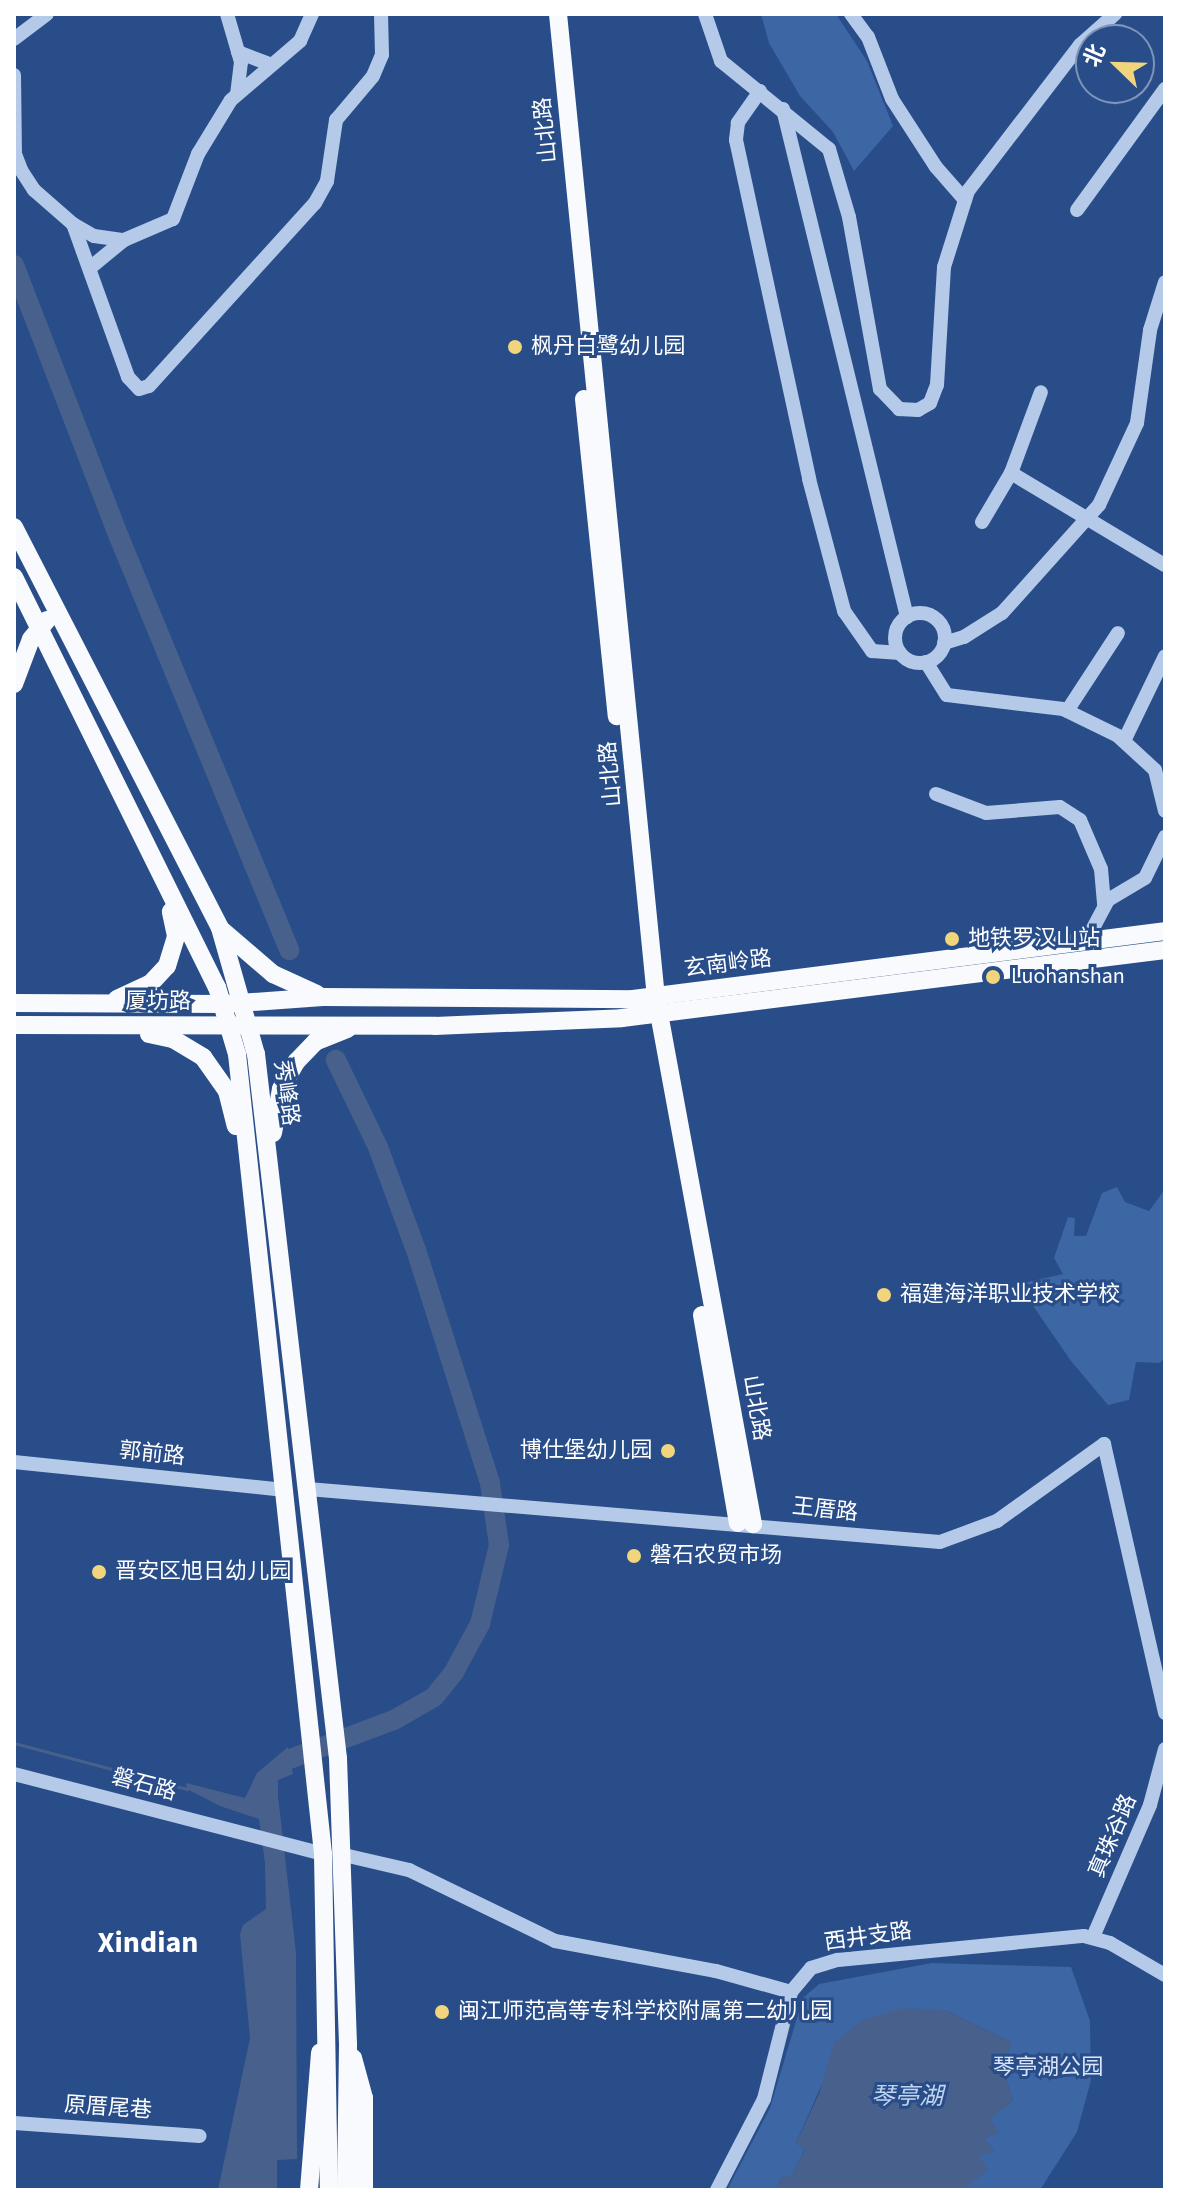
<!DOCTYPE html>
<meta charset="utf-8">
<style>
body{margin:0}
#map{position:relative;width:1179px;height:2204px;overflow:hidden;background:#284d89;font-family:"Source Sans 3","Noto Sans SC",sans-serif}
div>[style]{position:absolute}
.green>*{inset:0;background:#3d66a5}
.water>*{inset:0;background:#48618c}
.stream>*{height:3px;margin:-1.5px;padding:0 1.5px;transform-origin:1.5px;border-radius:1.5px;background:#48618c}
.river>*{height:20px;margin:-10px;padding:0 10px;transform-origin:10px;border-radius:10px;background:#48618c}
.minor>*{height:14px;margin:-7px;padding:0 7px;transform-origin:7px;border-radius:7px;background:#b5cae9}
.minor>.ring{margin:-7px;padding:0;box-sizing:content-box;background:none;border:14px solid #b5cae9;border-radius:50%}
.major>*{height:18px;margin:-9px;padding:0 9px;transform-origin:9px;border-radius:9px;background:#f8fafe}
.dots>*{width:22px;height:22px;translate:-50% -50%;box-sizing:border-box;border:4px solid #284d89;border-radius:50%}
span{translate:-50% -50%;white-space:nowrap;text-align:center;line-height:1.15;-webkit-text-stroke:6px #284d89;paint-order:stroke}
.street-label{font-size:22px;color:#fff}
.poi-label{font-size:22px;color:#fff}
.left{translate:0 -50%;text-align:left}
.right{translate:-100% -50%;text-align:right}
.park-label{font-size:22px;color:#d9e5f7}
.water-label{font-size:24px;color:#c1d4f0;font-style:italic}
.district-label{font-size:30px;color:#fff;font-weight:700}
.frame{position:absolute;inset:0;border:16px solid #fff;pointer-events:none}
.north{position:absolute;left:1075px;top:24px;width:80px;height:80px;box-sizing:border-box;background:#284d89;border:2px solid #7e94b8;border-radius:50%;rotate:293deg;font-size:22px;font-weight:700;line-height:32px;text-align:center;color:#fff}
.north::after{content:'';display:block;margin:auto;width:28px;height:36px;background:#f0d57c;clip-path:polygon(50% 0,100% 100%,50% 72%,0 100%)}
</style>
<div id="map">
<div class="green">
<div style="clip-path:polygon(761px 14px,836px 14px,867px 61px,893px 126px,854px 171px,833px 132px,800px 96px,769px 43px)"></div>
<div style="clip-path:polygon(1117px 1187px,1125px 1202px,1149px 1211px,1165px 1189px,1165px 1357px,1160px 1363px,1136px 1362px,1129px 1400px,1108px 1405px,1071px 1361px,1018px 1284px,1063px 1274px,1054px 1258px,1068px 1217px,1075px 1218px,1074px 1236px,1086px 1236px,1102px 1193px)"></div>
<div style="clip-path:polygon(932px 1963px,1071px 1967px,1090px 2021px,1091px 2080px,1077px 2132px,1040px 2190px,962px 2190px,978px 2155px,994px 2151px,983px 2138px,989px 2119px,1013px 2100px,1003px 2071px,1011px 2042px,945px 2010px,826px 2075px,796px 2143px,805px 2149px,790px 2179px,782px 2176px,776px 2190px,727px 2190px,770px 2108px,803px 1998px,819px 1984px)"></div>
</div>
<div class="water">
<div style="clip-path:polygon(288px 1747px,293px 1774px,278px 1780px,278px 1796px,296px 1953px,297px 2159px,277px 2160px,277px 2190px,218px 2190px,250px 2038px,240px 1934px,243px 1925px,266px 1909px,265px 1863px,259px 1819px,220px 1806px,187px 1789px,186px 1783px,245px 1798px,257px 1773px)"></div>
<div style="clip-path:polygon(903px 2008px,945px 2010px,1011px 2042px,1003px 2071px,1013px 2100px,990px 2119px,999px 2133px,984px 2139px,995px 2152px,979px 2155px,988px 2170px,962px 2190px,776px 2190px,782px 2175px,790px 2178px,805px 2150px,796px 2143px,819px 2094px,834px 2042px,862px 2020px)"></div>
</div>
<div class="stream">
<div style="left:14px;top:1743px;width:179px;rotate:14.9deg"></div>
</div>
<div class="river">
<div style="left:14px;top:265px;width:292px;rotate:68.9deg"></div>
<div style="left:119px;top:537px;width:447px;rotate:67.6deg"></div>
<div style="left:290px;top:1759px;width:111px;rotate:-20.6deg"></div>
<div style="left:394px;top:1720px;width:46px;rotate:-29.9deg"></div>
<div style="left:434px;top:1697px;width:32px;rotate:-51deg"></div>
<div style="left:454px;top:1672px;width:55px;rotate:-61.6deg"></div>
<div style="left:480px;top:1624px;width:81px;rotate:-76.5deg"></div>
<div style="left:499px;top:1545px;width:63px;rotate:-98.3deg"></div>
<div style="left:490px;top:1483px;width:244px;rotate:-107.6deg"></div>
<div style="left:416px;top:1250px;width:110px;rotate:-110.3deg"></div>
<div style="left:378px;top:1147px;width:97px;rotate:-115.8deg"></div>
</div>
<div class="minor">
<div style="left:227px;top:14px;width:50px;rotate:73.7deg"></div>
<div style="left:241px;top:62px;width:31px;rotate:97deg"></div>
<div style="left:705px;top:14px;width:50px;rotate:71.2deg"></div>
<div style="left:721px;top:61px;width:139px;rotate:39.2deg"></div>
<div style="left:829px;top:149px;width:71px;rotate:73.6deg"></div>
<div style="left:849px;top:217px;width:175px;rotate:79.8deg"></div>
<div style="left:880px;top:389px;width:28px;rotate:46deg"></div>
<div style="left:899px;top:409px;width:19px;rotate:3deg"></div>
<div style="left:918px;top:410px;width:14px;rotate:-30deg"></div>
<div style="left:930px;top:403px;width:19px;rotate:-69deg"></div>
<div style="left:937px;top:385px;width:118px;rotate:-86.6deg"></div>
<div style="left:944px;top:267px;width:80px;rotate:-72.5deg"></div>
<div style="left:968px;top:191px;width:184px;rotate:-52.5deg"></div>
<div style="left:1080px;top:45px;width:47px;rotate:-41.5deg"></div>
<div style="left:851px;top:14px;width:29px;rotate:54deg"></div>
<div style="left:868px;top:37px;width:66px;rotate:68.8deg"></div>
<div style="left:892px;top:99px;width:81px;rotate:57.1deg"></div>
<div style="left:936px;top:167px;width:44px;rotate:48.7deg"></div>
<div style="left:14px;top:39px;width:41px;rotate:-37.1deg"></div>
<div style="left:238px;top:52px;width:33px;rotate:21deg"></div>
<div style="left:14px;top:75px;width:79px;rotate:89.3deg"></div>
<div style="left:15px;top:154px;width:17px;rotate:69deg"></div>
<div style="left:21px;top:170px;width:24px;rotate:57deg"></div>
<div style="left:34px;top:190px;width:52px;rotate:41.1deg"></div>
<div style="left:73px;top:224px;width:24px;rotate:30deg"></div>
<div style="left:94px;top:236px;width:30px;rotate:8deg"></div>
<div style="left:124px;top:240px;width:53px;rotate:-23.2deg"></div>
<div style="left:173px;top:219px;width:70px;rotate:-69deg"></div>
<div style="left:198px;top:154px;width:63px;rotate:-58.6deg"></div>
<div style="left:231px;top:100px;width:91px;rotate:-40.5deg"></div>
<div style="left:300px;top:41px;width:30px;rotate:-66deg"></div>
<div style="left:760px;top:91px;width:39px;rotate:125deg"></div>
<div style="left:738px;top:123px;width:17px;rotate:97deg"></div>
<div style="left:736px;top:140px;width:347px;rotate:77.8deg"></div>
<div style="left:809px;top:479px;width:137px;rotate:75.1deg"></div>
<div style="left:844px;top:611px;width:49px;rotate:55deg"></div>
<div style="left:872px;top:651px;width:28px;rotate:4deg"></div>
<div style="left:783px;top:109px;width:523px;rotate:76.28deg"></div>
<div style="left:1077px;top:210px;width:150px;rotate:-54deg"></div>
<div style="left:73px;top:224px;width:163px;rotate:70.2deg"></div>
<div style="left:128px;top:377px;width:16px;rotate:47deg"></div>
<div style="left:139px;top:389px;width:10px;rotate:-17deg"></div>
<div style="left:149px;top:386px;width:247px;rotate:-47.8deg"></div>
<div style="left:315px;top:203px;width:25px;rotate:-61deg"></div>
<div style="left:327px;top:181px;width:62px;rotate:-81.6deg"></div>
<div style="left:336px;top:120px;width:57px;rotate:-49.9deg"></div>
<div style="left:373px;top:76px;width:23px;rotate:-67deg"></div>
<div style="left:382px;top:55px;width:41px;rotate:-91.4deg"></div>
<div style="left:91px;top:267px;width:43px;rotate:-39.3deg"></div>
<div style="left:1011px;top:473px;width:179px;rotate:30.9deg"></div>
<div style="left:982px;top:522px;width:57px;rotate:-59.4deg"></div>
<div style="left:1011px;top:473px;width:86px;rotate:-69.7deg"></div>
<div class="ring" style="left:895px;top:613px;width:36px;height:36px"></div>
<div style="left:944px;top:643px;width:21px;rotate:-17deg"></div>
<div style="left:964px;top:637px;width:45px;rotate:-32.3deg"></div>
<div style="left:1002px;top:613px;width:145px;rotate:-48.1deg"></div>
<div style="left:1099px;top:505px;width:90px;rotate:-65.1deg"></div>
<div style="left:1137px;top:423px;width:94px;rotate:-82deg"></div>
<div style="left:1150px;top:330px;width:50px;rotate:-72.6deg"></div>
<div style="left:926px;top:662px;width:39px;rotate:58deg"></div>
<div style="left:947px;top:695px;width:117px;rotate:6.9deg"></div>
<div style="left:1063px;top:709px;width:61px;rotate:26.1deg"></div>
<div style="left:1118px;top:736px;width:50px;rotate:42.6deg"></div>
<div style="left:1155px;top:770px;width:42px;rotate:76.3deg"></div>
<div style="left:1067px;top:711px;width:93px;rotate:-56.8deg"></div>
<div style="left:1124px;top:741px;width:94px;rotate:-64.2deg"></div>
<div style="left:936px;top:794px;width:53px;rotate:20.8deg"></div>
<div style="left:986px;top:813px;width:74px;rotate:-4.6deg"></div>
<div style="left:1060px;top:807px;width:24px;rotate:33deg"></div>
<div style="left:1080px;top:820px;width:53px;rotate:66.8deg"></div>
<div style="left:1101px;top:869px;width:36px;rotate:85deg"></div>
<div style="left:1091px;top:932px;width:36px;rotate:-62deg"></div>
<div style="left:1108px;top:900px;width:43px;rotate:-30.7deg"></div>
<div style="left:1145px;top:878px;width:46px;rotate:-64deg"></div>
<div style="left:14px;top:1462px;width:272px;rotate:5.9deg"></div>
<div style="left:308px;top:1489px;width:634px;rotate:4.79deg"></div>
<div style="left:940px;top:1542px;width:61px;rotate:-20.2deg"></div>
<div style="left:997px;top:1521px;width:132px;rotate:-35.7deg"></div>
<div style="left:1104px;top:1444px;width:276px;rotate:77.2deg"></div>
<div style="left:14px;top:1774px;width:319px;rotate:14.5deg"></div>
<div style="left:344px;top:1855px;width:67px;rotate:13deg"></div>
<div style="left:409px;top:1870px;width:162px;rotate:25.9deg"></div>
<div style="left:555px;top:1941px;width:164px;rotate:10.6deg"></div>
<div style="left:716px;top:1971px;width:78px;rotate:15.6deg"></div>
<div style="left:1093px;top:1937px;width:144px;rotate:-66.6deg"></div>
<div style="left:1150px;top:1805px;width:58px;rotate:-75deg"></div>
<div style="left:14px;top:2123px;width:186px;rotate:4deg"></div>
<div style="left:717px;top:2190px;width:102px;rotate:-62.7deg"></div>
<div style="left:764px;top:2099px;width:110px;rotate:-75.8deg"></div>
<div style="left:791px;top:1992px;width:31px;rotate:-50deg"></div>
<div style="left:811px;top:1968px;width:28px;rotate:-17deg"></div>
<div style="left:838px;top:1960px;width:247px;rotate:-5.6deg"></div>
<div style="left:1084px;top:1936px;width:27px;rotate:15deg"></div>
<div style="left:1110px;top:1943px;width:64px;rotate:30.2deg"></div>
</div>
<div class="major">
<div style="left:558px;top:14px;width:988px;rotate:84.31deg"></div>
<div style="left:656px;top:997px;width:536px;rotate:79.57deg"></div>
<div style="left:584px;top:399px;width:319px;rotate:84.1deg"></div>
<div style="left:14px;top:527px;width:451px;rotate:62.8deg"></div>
<div style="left:220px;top:928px;width:131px;rotate:74.1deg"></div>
<div style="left:256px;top:1054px;width:709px;rotate:83.36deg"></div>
<div style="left:338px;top:1758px;width:287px;rotate:88deg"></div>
<div style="left:348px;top:2045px;width:145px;rotate:90.8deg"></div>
<div style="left:14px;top:577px;width:458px;rotate:63.7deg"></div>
<div style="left:217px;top:987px;width:70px;rotate:73.4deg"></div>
<div style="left:237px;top:1054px;width:805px;rotate:83.86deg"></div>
<div style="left:323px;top:1854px;width:336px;rotate:89deg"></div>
<div style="left:14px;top:684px;width:48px;rotate:-69.3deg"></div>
<div style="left:31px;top:639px;width:25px;rotate:-50deg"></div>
<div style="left:223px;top:931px;width:66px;rotate:40.7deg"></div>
<div style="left:273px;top:974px;width:48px;rotate:24.4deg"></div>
<div style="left:117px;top:999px;width:38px;rotate:-25deg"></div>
<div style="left:151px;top:983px;width:23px;rotate:-47deg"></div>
<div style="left:167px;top:966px;width:31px;rotate:-73deg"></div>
<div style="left:176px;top:936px;width:25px;rotate:-102deg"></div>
<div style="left:14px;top:1003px;width:210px;rotate:0.3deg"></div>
<div style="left:224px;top:1004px;width:99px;rotate:-4deg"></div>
<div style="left:323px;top:997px;width:310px;rotate:0.4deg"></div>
<div style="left:633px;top:999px;width:536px;rotate:-7.28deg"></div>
<div style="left:14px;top:1025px;width:421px;rotate:0.1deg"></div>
<div style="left:435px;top:1026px;width:187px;rotate:-2.4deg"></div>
<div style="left:622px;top:1018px;width:547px;rotate:-7.14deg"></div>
<div style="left:149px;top:1034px;width:25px;rotate:12deg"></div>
<div style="left:173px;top:1039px;width:35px;rotate:31deg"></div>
<div style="left:203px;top:1057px;width:42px;rotate:54.8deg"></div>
<div style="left:227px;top:1091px;width:36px;rotate:76deg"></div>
<div style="left:273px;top:1133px;width:45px;rotate:-79.7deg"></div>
<div style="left:281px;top:1089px;width:31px;rotate:-61deg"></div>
<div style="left:296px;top:1062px;width:28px;rotate:-46deg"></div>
<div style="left:315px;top:1042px;width:35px;rotate:-22deg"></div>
<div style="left:702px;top:1315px;width:211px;rotate:80.2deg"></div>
<div style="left:353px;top:2058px;width:41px;rotate:74.6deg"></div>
<div style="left:364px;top:2098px;width:92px;rotate:90deg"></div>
<div style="left:309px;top:2190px;width:138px;rotate:-85.4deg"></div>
</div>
<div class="dots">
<div style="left:515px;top:347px;background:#f0d57c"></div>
<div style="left:952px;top:939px;background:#f0d57c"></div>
<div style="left:993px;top:977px;background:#f0d57c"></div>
<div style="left:884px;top:1295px;background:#f0d57c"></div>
<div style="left:668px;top:1451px;background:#f0d57c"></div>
<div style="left:634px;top:1556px;background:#f0d57c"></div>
<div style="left:99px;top:1572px;background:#f0d57c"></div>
<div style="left:442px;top:2012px;background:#f0d57c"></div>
</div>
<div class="street-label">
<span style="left:546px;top:130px;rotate:-96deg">山北路</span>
<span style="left:611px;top:774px;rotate:-95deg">山北路</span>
<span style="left:728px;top:964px;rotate:-7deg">玄南岭路</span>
<span style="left:158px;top:1002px">厦坊路</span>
<span style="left:286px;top:1093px;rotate:82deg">秀峰路</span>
<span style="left:756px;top:1408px;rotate:80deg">山北路</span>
<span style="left:152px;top:1454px;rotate:6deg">郭前路</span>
<span style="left:825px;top:1510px;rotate:6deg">王厝路</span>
<span style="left:144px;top:1785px;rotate:15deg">磐石路</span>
<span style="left:1113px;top:1836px;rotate:-67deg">真珠谷路</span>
<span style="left:868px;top:1937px;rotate:-8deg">西井支路</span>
<span style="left:108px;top:2108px;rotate:4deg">原厝尾巷</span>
</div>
<div class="poi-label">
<span class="left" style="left:531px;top:347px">枫丹白鹭幼儿园</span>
<span class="left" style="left:968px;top:939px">地铁罗汉山站</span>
<span class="left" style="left:1011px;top:977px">Luohanshan</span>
<span class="left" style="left:900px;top:1295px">福建海洋职业技术学校</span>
<span class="right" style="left:652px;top:1451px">博仕堡幼儿园</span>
<span class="left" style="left:650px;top:1556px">磐石农贸市场</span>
<span class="left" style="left:115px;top:1572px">晋安区旭日幼儿园</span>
<span class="left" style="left:458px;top:2012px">闽江师范高等专科学校附属第二幼儿园</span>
</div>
<div class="park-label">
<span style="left:1048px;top:2068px">琴亭湖公园</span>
</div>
<div class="water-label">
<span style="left:907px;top:2097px">琴亭湖</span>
</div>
<div class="district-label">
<span style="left:148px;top:1943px">Xindian</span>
</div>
<div class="frame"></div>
<div class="north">北</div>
</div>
